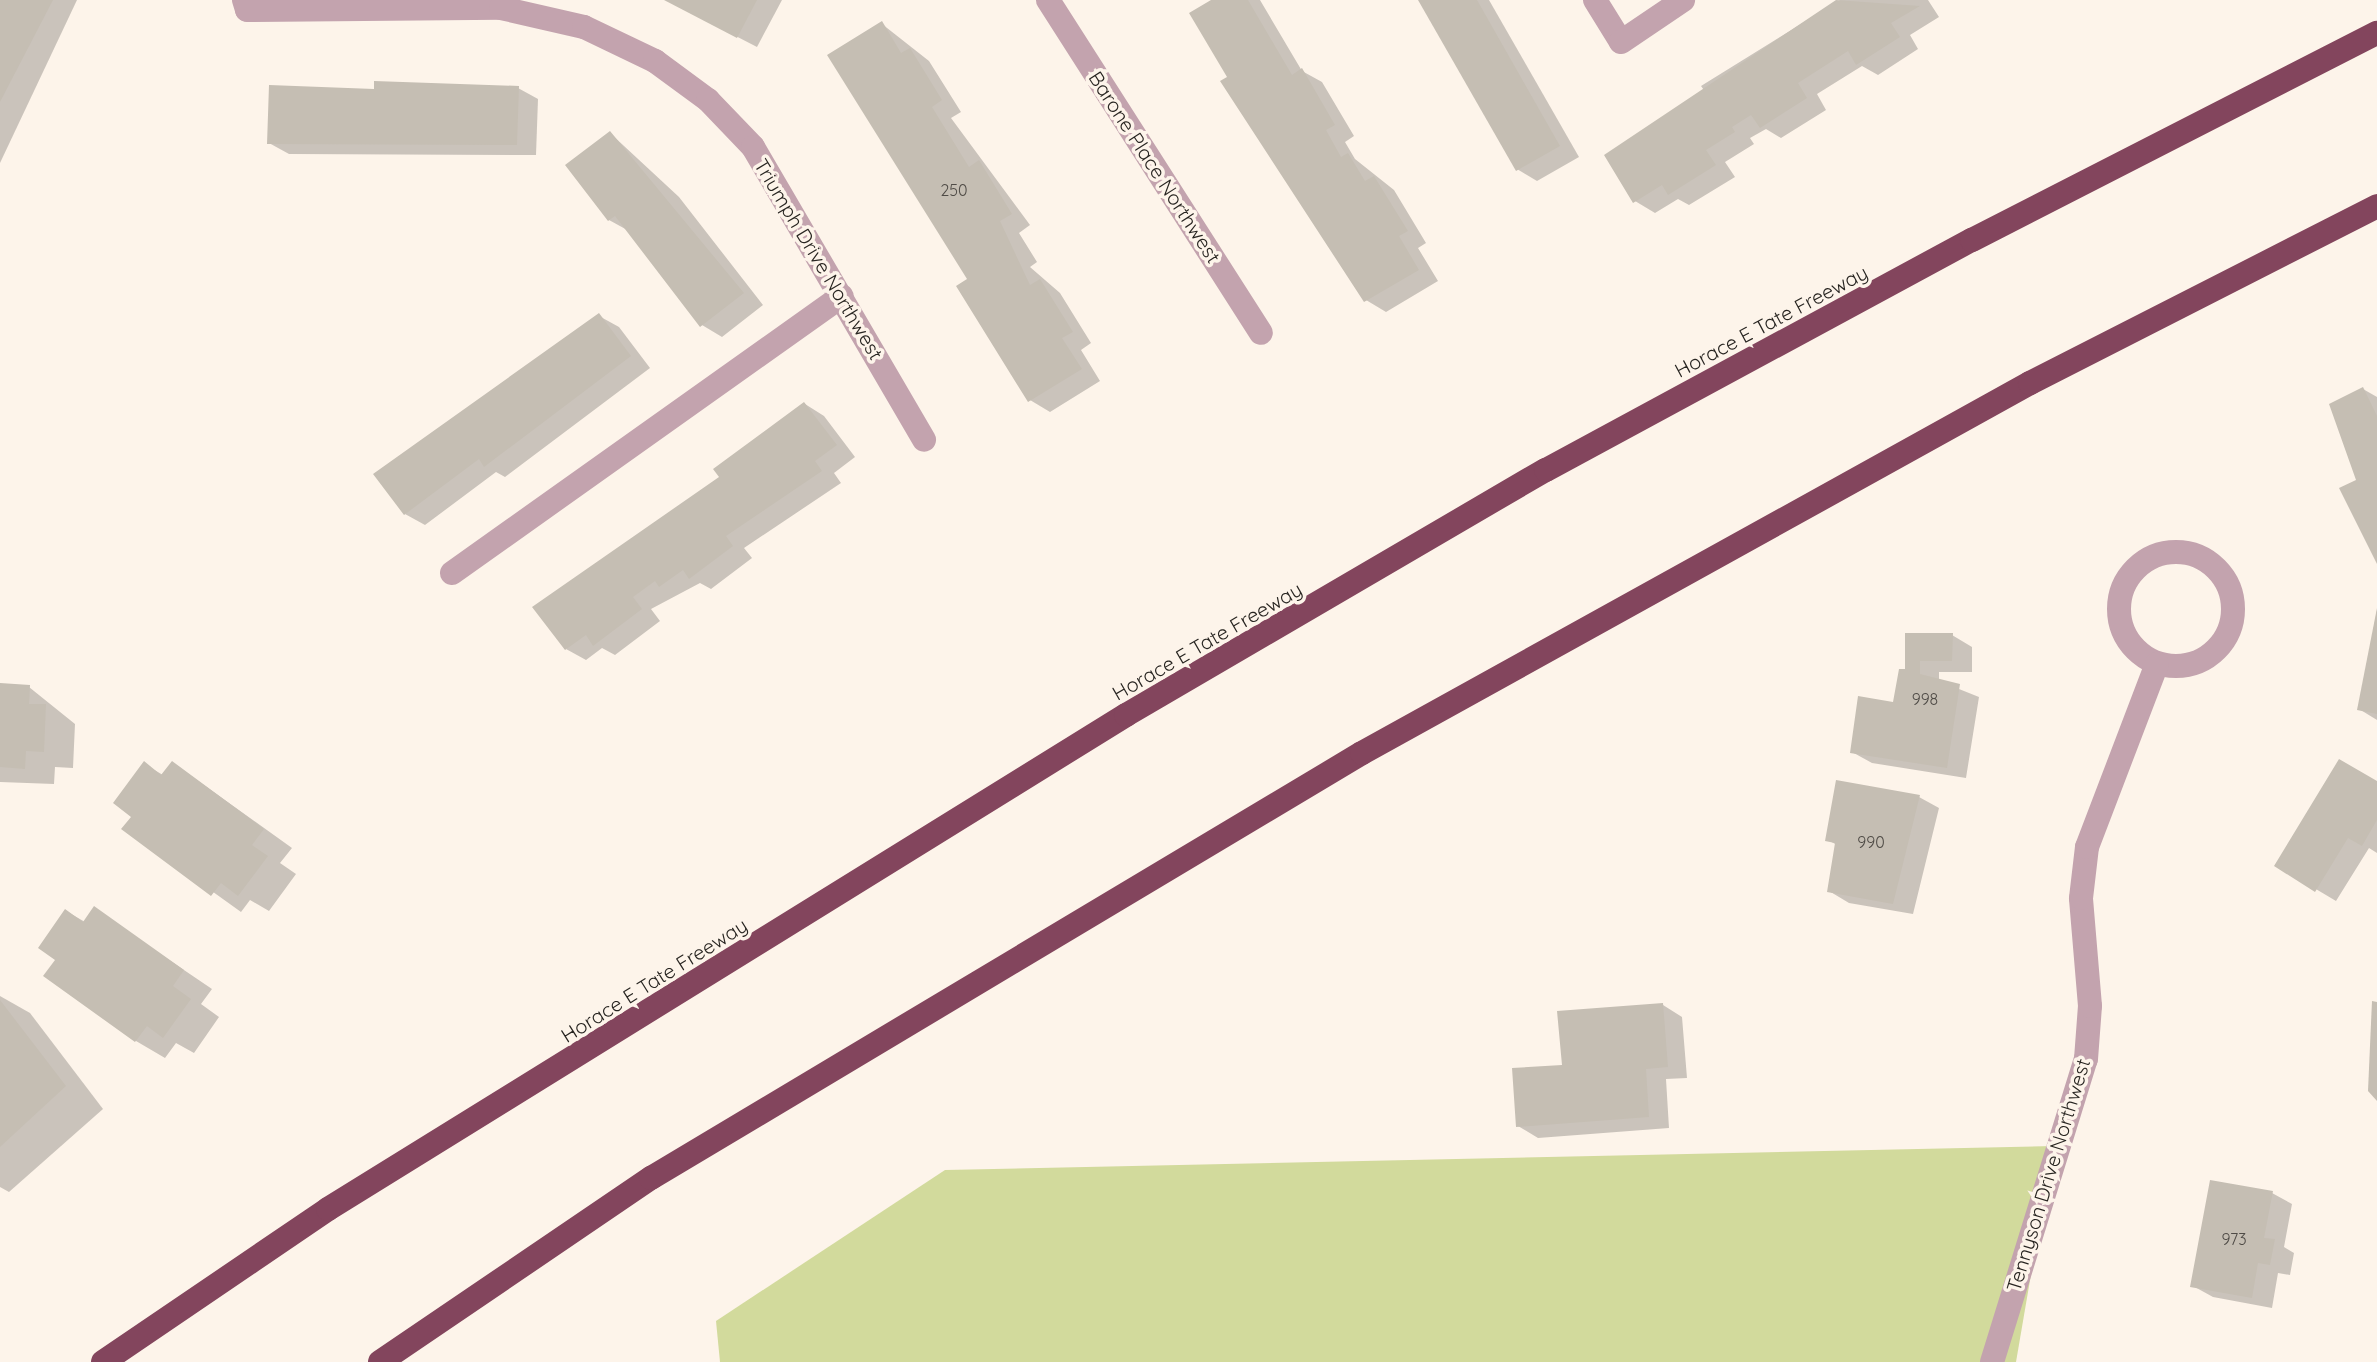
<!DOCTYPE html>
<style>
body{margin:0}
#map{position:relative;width:2377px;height:1362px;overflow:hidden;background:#fdf4ea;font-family:Quicksand,sans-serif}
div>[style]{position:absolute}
.green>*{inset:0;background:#d2da9c}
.shadow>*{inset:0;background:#0003}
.building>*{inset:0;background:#c5beb3}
.street>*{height:24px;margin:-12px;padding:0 12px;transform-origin:12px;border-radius:12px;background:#c3a3ae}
.street>.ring{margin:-12px;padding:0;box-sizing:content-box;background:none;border:24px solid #c3a3ae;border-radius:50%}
.highway>*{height:24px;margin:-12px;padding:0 12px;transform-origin:12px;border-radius:12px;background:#83455d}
span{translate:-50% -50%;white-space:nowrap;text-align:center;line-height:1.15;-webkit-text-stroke:7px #fdf4ea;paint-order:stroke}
.number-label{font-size:16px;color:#4f4b46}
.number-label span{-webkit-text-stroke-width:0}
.street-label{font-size:20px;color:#282521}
</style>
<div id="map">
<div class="green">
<div style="clip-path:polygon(2053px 1146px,2016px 1362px,720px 1362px,716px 1321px,945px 1170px)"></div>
</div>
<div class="shadow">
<div style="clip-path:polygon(0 0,77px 0,0 163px)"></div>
<div style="clip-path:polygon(666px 0,782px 0,757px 47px)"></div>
<div style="clip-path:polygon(1215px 0,1260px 0,1302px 71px,1322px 82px,1354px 136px,1345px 142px,1355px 159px,1394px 190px,1426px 243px,1418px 248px,1438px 281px,1386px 312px,1366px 300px,1223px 82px,1230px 77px)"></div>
<div style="clip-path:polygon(1420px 0,1489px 0,1579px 157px,1537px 181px,1517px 169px)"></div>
<div style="clip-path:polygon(1840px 0,1928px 0,1939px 17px,1910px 35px,1918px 49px,1878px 75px,1862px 66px,1817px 94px,1826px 110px,1781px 138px,1766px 129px,1750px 138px,1754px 144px,1725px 162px,1735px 177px,1689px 205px,1678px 199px,1655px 213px,1635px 201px,1706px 93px,1701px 86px)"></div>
<div style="clip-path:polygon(882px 24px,929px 61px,961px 112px,951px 118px,1030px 225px,1019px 233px,1037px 262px,1030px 267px,1060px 293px,1091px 343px,1081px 350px,1100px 381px,1050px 412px,1030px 400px,969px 280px)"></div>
<div style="clip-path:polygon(518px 88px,538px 99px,536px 155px,289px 154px,269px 143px,376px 91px)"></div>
<div style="clip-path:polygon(610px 133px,679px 197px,763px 305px,722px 337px,702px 325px,629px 231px,609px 220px)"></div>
<div style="clip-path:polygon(599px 316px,619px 327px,650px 368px,505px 477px,496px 472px,425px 525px,405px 514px)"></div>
<div style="clip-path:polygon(2363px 389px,2377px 397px,2377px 560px,2359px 481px)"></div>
<div style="clip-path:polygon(805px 404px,824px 416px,855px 457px,834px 473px,841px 483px,744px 548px,752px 558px,711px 589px,700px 583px,651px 609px,660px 621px,615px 655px,602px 648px,586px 660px,566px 649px,722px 478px)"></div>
<div style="clip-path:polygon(2377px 610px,2377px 720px,2359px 709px)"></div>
<div style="clip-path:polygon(1952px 635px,1972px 647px,1972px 672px,1939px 672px,1939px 681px,1979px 697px,1966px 778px,1872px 763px,1852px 752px,1895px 704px,1907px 671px)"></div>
<div style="clip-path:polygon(0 685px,29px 687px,75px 724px,73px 768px,55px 767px,54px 784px,0 782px)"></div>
<div style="clip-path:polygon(173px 763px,292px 848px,280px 863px,296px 874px,269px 911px,250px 900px,241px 912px,124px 828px,134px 816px,144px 764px,163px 775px)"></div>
<div style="clip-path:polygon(2377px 783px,2377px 853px,2369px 848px,2336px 901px,2277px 866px)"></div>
<div style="clip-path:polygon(1919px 797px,1939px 808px,1913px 914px,1849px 903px,1829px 891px,1837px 845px,1828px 840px)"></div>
<div style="clip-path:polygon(94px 909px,212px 989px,201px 1004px,219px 1017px,194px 1053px,176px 1043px,165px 1058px,136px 1041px,57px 959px,66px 911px,85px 922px)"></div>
<div style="clip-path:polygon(0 996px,30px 1013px,103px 1109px,9px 1192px,0 1187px)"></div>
<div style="clip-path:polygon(1663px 1005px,1682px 1017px,1687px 1078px,1666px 1079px,1669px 1128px,1538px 1138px,1518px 1126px,1564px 1066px)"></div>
<div style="clip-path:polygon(2272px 1193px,2292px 1204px,2284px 1247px,2294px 1253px,2290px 1275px,2278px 1273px,2272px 1308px,2213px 1297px,2193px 1286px)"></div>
</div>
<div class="building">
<div style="clip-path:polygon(0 0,53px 0,0 102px)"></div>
<div style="clip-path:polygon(664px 0,757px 0,737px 38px)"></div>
<div style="clip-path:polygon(1211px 0,1248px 0,1292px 75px,1302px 68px,1335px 125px,1326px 130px,1341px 157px,1348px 153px,1365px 181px,1374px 176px,1408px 231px,1399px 236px,1419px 270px,1364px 302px,1220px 81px,1227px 77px,1189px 13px)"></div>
<div style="clip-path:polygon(1418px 0,1477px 0,1560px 146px,1516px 171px)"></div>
<div style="clip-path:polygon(1836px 0,1920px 6px,1891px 23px,1900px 37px,1856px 65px,1848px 51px,1798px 83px,1807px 98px,1760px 128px,1751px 115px,1732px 127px,1735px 132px,1706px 150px,1716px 165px,1668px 195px,1662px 185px,1633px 203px,1604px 155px)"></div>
<div style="clip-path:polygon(882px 21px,901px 53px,910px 48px,942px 100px,932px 107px,969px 167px,979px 160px,1012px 214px,1000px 221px,1030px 285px,1040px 279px,1073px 332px,1062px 338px,1082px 369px,1028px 402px,956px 286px,967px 279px,827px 55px)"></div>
<div style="clip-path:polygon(374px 81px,519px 86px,517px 145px,267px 144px,269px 85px,374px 89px)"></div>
<div style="clip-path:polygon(610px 131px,744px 293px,700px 327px,615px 216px,608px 221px,565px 165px)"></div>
<div style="clip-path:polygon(599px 313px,631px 356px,484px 467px,479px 459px,404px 515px,373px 474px)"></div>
<div style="clip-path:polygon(2363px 387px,2377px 416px,2377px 564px,2339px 488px,2356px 480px,2329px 404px)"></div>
<div style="clip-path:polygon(804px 402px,837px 445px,815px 461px,822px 471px,726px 536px,733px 546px,689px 579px,683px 570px,659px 587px,655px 581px,633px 597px,642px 609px,593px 646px,586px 635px,565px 650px,532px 607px,719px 477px,713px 469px)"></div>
<div style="clip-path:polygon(2377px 608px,2377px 714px,2357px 710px)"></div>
<div style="clip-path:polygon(1905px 633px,1953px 633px,1952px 661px,1920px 661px,1920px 674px,1960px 684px,1947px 768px,1850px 753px,1858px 696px,1893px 702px,1899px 669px,1905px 669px)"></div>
<div style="clip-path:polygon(0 683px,30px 685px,29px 704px,46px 704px,44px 752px,26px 751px,25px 769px,0 767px)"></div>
<div style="clip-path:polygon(2339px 759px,2377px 781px,2377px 820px,2362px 846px,2348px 838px,2315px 892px,2274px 866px)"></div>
<div style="clip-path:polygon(144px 761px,161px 775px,172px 761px,264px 829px,252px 845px,268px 856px,238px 896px,221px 883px,211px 896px,121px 829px,131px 817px,113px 803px)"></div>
<div style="clip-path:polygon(1836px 780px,1920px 795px,1893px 904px,1827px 892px,1835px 843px,1825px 841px)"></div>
<div style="clip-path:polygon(94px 906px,184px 970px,173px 986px,191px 999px,163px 1038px,147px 1026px,135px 1042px,43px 976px,55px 960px,38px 948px,65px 909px,83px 922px)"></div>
<div style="clip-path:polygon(0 1000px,66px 1086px,0 1147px)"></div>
<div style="clip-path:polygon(2372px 1001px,2377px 1002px,2377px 1101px,2368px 1091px)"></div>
<div style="clip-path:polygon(1663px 1003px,1668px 1067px,1646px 1069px,1649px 1117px,1516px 1127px,1512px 1068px,1562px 1065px,1557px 1011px)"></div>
<div style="clip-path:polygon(2210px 1180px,2273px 1191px,2264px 1238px,2275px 1239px,2270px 1265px,2258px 1263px,2252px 1298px,2190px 1287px)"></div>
</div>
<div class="street">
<div style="left:244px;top:0;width:10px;rotate:73deg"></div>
<div style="left:247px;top:10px;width:254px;rotate:-0.5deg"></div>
<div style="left:501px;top:8px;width:85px;rotate:12.9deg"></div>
<div style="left:584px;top:27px;width:79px;rotate:25.6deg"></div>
<div style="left:655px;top:61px;width:66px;rotate:36.3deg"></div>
<div style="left:708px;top:100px;width:65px;rotate:46.2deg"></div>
<div style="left:753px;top:147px;width:339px;rotate:59.7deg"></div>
<div style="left:1048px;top:0;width:395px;rotate:57.4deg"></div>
<div style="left:1595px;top:0;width:49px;rotate:58.2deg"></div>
<div style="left:1621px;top:42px;width:75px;rotate:-34.1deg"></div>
<div class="ring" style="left:2119px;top:552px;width:90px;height:90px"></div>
<div style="left:452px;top:573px;width:478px;rotate:-35.4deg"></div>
<div style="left:1992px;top:1362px;width:317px;rotate:-72.8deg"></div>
<div style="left:2086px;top:1059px;width:53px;rotate:-85.7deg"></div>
<div style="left:2090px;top:1006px;width:108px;rotate:-94.8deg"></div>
<div style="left:2081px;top:898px;width:51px;rotate:-83.3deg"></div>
<div style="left:2087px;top:847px;width:196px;rotate:-69.1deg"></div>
</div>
<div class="highway">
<div style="left:103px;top:1362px;width:272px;rotate:-34.2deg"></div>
<div style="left:328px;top:1209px;width:939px;rotate:-31.76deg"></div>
<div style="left:1126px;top:715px;width:486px;rotate:-30.3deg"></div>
<div style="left:1546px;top:470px;width:484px;rotate:-28.4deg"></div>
<div style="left:1972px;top:240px;width:455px;rotate:-27.1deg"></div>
<div style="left:380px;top:1362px;width:328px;rotate:-34.2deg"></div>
<div style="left:651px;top:1178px;width:828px;rotate:-30.87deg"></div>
<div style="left:1362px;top:753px;width:764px;rotate:-28.98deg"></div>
<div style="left:2030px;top:383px;width:390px;rotate:-27deg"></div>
</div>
<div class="number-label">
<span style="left:954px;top:190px">250</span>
<span style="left:1925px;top:699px">998</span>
<span style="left:1871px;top:842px">990</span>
<span style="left:2234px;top:1239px">973</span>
</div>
<div class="street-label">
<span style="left:1155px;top:167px;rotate:57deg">Barone Place Northwest</span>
<span style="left:819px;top:259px;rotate:59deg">Triumph Drive Northwest</span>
<span style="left:1771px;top:321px;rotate:-28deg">Horace E Tate Freeway</span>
<span style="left:1207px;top:641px;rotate:-30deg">Horace E Tate Freeway</span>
<span style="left:654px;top:980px;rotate:-32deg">Horace E Tate Freeway</span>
<span style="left:2048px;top:1175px;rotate:-73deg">Tennyson Drive Northwest</span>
</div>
</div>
